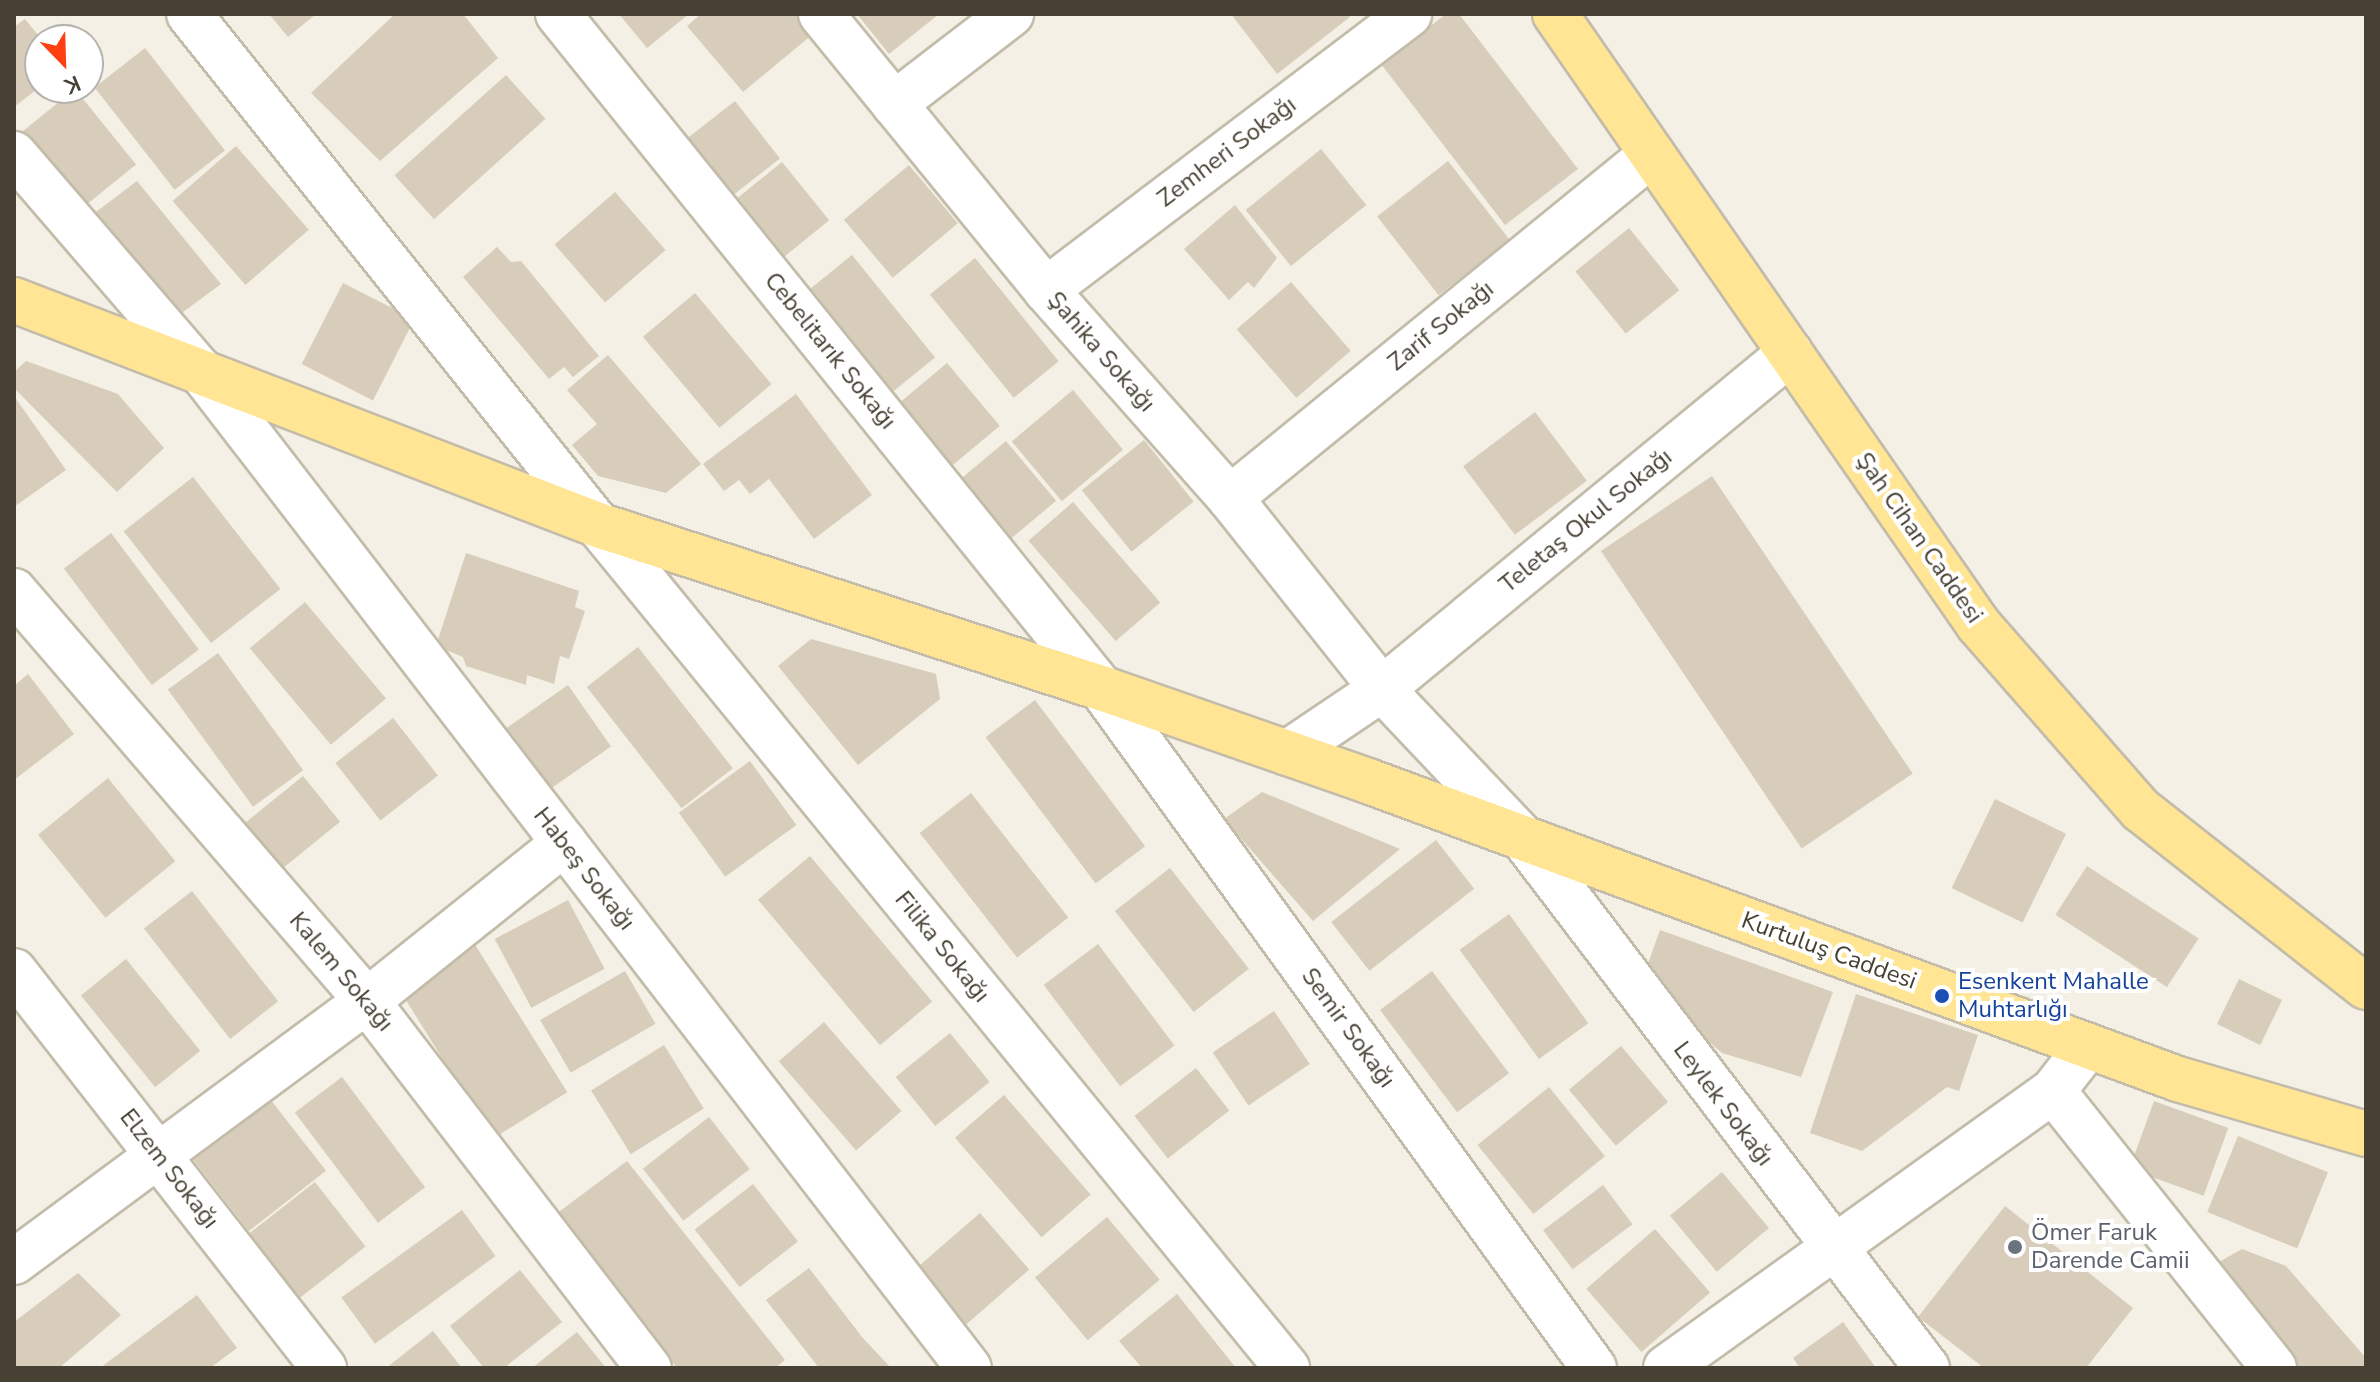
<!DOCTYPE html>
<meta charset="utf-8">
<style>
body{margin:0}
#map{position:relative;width:2380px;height:1382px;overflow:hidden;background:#f4f0e5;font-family:"Nunito Sans",sans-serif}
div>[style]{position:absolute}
.building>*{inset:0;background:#d7cdba;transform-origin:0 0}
.roads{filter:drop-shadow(2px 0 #c3bcaa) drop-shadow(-2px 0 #c3bcaa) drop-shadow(0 2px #c3bcaa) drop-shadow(0 -2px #c3bcaa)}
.minor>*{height:44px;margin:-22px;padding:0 22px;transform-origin:22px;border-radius:22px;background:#fff}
.major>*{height:44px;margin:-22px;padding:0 22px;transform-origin:22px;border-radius:22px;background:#ffe594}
.dots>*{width:22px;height:22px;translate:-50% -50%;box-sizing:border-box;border:4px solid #fff;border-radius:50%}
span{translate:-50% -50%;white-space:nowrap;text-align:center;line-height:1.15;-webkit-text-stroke:8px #fff;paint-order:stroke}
.street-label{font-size:24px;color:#474134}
.transit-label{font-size:24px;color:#164399}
.left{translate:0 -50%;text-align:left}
.worship-label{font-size:24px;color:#5b616d}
.frame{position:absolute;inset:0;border:16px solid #474134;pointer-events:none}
.north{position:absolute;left:24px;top:24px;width:80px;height:80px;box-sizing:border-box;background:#fff;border:2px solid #b5b3ae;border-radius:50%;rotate:157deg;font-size:22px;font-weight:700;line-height:32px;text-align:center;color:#474134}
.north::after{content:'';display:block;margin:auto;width:28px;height:36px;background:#ff4012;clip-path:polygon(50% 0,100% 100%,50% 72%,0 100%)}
</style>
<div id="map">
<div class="building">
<div style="clip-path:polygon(269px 14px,316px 14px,288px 37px)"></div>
<div style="clip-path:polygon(395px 14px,463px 14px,498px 58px,380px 161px,311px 93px)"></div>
<div style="clip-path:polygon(619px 14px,689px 14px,647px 48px)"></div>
<div style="clip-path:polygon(701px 14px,795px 14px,813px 34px,743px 92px,687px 26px)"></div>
<div style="clip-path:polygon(857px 14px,939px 14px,889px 54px)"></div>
<div style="clip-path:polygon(1231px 14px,1348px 14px,1350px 17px,1277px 74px)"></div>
<div style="clip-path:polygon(1446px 14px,1459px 14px,1578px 169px,1505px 225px,1381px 64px)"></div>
<div style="clip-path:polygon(25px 19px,42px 40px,40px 87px,14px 107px,14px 27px)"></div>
<div style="left:145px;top:48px;width:130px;height:64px;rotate:52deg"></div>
<div style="left:506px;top:75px;width:59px;height:150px;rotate:48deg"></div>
<div style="left:75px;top:89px;width:97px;height:78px;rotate:51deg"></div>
<div style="left:735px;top:101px;width:73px;height:76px;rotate:52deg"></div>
<div style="left:236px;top:146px;width:111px;height:84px;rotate:49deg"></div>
<div style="left:1321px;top:149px;width:72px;height:97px;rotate:51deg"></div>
<div style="left:1448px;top:161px;width:100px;height:90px;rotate:52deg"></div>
<div style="left:782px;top:162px;width:75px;height:75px;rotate:51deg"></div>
<div style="left:909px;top:165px;width:76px;height:85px;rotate:50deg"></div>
<div style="clip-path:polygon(137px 181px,221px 284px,183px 312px,145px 295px,84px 221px)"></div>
<div style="left:615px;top:192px;width:77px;height:80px;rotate:49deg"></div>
<div style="clip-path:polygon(1235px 205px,1277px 258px,1254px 288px,1248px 282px,1229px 300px,1184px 249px)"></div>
<div style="left:1629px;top:228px;width:80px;height:69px;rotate:51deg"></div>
<div style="clip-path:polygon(497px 247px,511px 262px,521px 261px,599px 356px,573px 377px,564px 367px,549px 379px,463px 277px)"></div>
<div style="left:852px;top:255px;width:132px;height:62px;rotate:51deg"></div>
<div style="left:975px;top:258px;width:133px;height:58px;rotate:51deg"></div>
<div style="left:1291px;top:282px;width:91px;height:72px;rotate:49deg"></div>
<div style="left:343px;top:283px;width:80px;height:91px;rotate:27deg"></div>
<div style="left:695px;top:293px;width:119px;height:68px;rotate:50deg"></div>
<div style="clip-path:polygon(608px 355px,701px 464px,666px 493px,598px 476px,572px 445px,597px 424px,567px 390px)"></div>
<div style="clip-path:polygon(26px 361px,118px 394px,164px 448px,117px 492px,14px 388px,14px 372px)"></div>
<div style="left:947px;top:363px;width:82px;height:77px;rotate:50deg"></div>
<div style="left:1073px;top:390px;width:78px;height:80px;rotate:50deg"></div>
<div style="clip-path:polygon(796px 394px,872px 495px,814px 539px,769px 479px,750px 494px,739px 480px,724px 491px,703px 464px)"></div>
<div style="clip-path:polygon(14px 396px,66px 470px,14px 507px)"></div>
<div style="left:1535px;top:412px;width:86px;height:90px;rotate:53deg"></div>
<div style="left:1144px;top:440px;width:79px;height:80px;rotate:51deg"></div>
<div style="left:1006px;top:441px;width:78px;height:75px;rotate:50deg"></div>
<div style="left:1712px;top:476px;width:359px;height:134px;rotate:56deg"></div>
<div style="left:193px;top:477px;width:142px;height:88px;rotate:52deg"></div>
<div style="left:1073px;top:502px;width:133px;height:59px;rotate:49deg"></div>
<div style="left:111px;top:533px;width:146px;height:59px;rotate:53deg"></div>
<div style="clip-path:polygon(466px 553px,579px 591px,575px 607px,585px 611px,569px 659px,560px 656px,554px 684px,527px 675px,526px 685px,466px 666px,463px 657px,436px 646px)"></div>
<div style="left:305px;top:602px;width:126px;height:72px;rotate:50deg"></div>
<div style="clip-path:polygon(811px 639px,936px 674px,940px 699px,858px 765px,778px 666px)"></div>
<div style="left:638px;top:647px;width:154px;height:65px;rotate:52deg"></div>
<div style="left:218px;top:653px;width:145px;height:62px;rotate:54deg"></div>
<div style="clip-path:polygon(28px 674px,74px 734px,14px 780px,14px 686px)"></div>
<div style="left:568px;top:685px;width:75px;height:86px;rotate:55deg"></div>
<div style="left:1035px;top:700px;width:183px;height:62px;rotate:53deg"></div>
<div style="left:393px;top:718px;width:73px;height:73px;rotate:52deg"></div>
<div style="left:750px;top:761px;width:79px;height:88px;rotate:54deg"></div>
<div style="left:303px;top:776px;width:59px;height:75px;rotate:51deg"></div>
<div style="left:108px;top:778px;width:107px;height:90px;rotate:51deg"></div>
<div style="clip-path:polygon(1262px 792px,1400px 849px,1313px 921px,1224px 819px)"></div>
<div style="left:971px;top:793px;width:158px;height:65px;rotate:52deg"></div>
<div style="left:1995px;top:799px;width:79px;height:99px;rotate:26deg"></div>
<div style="left:1436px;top:840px;width:62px;height:133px;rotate:52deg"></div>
<div style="left:810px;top:856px;width:190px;height:68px;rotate:50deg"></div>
<div style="left:2087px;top:866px;width:133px;height:58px;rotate:33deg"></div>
<div style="left:1170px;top:868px;width:128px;height:70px;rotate:52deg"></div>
<div style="left:192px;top:891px;width:140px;height:61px;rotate:52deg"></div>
<div style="left:568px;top:900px;width:78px;height:83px;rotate:62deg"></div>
<div style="left:1509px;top:914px;width:135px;height:61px;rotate:54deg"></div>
<div style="clip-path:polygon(1660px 930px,1833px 992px,1801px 1077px,1722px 1053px,1641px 983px)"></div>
<div style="left:474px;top:943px;width:176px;height:88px;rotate:58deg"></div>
<div style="left:1098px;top:944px;width:127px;height:68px;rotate:53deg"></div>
<div style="left:126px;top:959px;width:118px;height:58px;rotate:51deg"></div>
<div style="left:625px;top:971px;width:61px;height:98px;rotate:60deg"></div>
<div style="left:1432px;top:971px;width:128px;height:65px;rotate:53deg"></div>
<div style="left:2239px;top:979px;width:48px;height:50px;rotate:26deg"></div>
<div style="clip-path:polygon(1856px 994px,1978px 1035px,1959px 1091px,1947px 1087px,1862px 1151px,1810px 1133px)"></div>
<div style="left:1274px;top:1011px;width:64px;height:74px;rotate:56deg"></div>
<div style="left:824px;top:1022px;width:118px;height:60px;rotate:49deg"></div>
<div style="left:950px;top:1033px;width:63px;height:70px;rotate:51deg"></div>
<div style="left:664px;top:1045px;width:75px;height:86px;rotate:58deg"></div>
<div style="left:1621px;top:1046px;width:73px;height:68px;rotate:50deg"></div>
<div style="left:1196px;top:1068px;width:54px;height:78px;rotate:52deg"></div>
<div style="left:342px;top:1077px;width:138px;height:59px;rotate:53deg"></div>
<div style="left:1549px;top:1087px;width:89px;height:92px;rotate:51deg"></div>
<div style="left:1004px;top:1095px;width:132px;height:65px;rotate:49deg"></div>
<div style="left:270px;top:1099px;width:91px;height:98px;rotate:52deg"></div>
<div style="left:2154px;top:1101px;width:79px;height:72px;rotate:20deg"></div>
<div style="left:709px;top:1117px;width:66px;height:84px;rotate:52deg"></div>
<div style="left:2238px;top:1136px;width:97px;height:82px;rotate:22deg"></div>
<div style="clip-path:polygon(627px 1161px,785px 1360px,775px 1368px,677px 1368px,552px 1217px)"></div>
<div style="left:1722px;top:1172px;width:73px;height:68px;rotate:50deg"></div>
<div style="left:315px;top:1182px;width:82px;height:86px;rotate:52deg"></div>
<div style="left:753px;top:1184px;width:73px;height:74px;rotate:52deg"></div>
<div style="left:1603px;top:1185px;width:49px;height:75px;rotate:53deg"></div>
<div style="clip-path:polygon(2005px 1206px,2133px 1308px,2086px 1368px,1984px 1368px,1918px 1317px)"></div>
<div style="left:462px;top:1210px;width:57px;height:149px;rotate:54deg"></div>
<div style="left:980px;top:1213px;width:75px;height:84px;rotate:49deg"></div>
<div style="left:1107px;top:1217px;width:82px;height:94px;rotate:50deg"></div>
<div style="left:1655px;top:1229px;width:84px;height:91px;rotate:49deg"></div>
<div style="clip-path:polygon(2242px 1249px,2286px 1266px,2366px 1358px,2366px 1368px,2283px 1368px,2203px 1271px)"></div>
<div style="clip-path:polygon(809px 1268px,862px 1337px,891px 1368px,819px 1368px,766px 1300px)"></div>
<div style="clip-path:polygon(520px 1270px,562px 1322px,504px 1368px,484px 1368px,450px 1326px)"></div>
<div style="clip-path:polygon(78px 1273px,121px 1315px,59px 1368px,16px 1368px,14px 1322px)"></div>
<div style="clip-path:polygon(1177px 1294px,1236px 1368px,1142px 1368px,1119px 1341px)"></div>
<div style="clip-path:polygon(197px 1295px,237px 1348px,210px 1368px,100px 1368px)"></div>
<div style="clip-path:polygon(1843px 1322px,1876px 1368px,1800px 1368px,1793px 1358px)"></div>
<div style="clip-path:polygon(433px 1331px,462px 1368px,386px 1368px)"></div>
<div style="clip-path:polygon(577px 1332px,606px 1368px,532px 1368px)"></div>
</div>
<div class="roads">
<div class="minor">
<div style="left:189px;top:14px;width:655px;rotate:51.33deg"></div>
<div style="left:598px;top:525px;width:1089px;rotate:50.74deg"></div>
<div style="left:558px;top:14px;width:866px;rotate:51.14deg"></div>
<div style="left:1101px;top:688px;width:840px;rotate:54.06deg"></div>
<div style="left:821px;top:14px;width:356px;rotate:50.8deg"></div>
<div style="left:1046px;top:290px;width:278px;rotate:48.5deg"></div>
<div style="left:1230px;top:498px;width:244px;rotate:51.5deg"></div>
<div style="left:1382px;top:689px;width:204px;rotate:46.6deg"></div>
<div style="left:1522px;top:837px;width:668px;rotate:52.67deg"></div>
<div style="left:894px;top:104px;width:148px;rotate:-37.6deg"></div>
<div style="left:14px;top:154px;width:284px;rotate:49.3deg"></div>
<div style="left:199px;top:369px;width:1261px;rotate:52.38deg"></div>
<div style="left:1046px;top:290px;width:456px;rotate:-37.2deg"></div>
<div style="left:1230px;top:498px;width:544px;rotate:-39.19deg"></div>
<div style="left:14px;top:591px;width:541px;rotate:49.27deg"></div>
<div style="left:367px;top:1001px;width:463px;rotate:52.5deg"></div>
<div style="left:1287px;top:753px;width:115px;rotate:-34deg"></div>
<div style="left:1382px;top:689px;width:529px;rotate:-39.47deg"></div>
<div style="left:14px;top:971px;width:504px;rotate:52.02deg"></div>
<div style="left:2053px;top:1091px;width:354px;rotate:51.4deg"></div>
<div style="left:14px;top:1262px;width:439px;rotate:-36.5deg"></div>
<div style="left:367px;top:1001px;width:253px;rotate:-38.7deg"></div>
<div style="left:1666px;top:1368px;width:476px;rotate:-35.6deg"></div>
<div style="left:2053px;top:1091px;width:57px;rotate:-52.1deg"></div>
</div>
<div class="major">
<div style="left:1555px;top:14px;width:742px;rotate:55.26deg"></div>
<div style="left:1978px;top:624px;width:247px;rotate:48.8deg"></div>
<div style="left:2141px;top:810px;width:286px;rotate:38.2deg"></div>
<div style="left:14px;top:300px;width:626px;rotate:21.07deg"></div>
<div style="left:598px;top:525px;width:529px;rotate:17.96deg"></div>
<div style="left:1101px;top:688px;width:283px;rotate:19.2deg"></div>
<div style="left:1368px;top:781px;width:863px;rotate:20.2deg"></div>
<div style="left:2178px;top:1079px;width:196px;rotate:16.3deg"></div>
</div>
</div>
<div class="dots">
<div style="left:1942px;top:996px;background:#1a4fb4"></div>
<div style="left:2015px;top:1247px;background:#6b7280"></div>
</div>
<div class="street-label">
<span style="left:1227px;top:152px;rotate:-37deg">Zemheri Sokağı</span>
<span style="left:1441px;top:326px;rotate:-39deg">Zarif Sokağı</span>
<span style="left:830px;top:351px;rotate:51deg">Cebelitarık Sokağı</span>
<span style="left:1101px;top:352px;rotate:49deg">Şahika Sokağı</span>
<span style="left:1586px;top:521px;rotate:-39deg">Teletaş Okul Sokağı</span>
<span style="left:1919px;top:538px;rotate:55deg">Şah Cihan Caddesi</span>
<span style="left:584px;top:869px;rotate:52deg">Habeş Sokağı</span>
<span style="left:942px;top:947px;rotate:51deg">Filika Sokağı</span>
<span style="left:1829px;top:951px;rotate:20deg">Kurtuluş Caddesi</span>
<span style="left:341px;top:972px;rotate:50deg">Kalem Sokağı</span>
<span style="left:1348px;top:1028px;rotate:54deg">Semir Sokağı</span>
<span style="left:1723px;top:1104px;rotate:53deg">Leylek Sokağı</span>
<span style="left:169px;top:1169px;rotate:52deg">Elzem Sokağı</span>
</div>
<div class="transit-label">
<span class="left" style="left:1958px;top:996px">Esenkent Mahalle<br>Muhtarlığı</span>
</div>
<div class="worship-label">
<span class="left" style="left:2031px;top:1247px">Ömer Faruk<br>Darende Camii</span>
</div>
<div class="frame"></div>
<div class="north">K</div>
</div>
